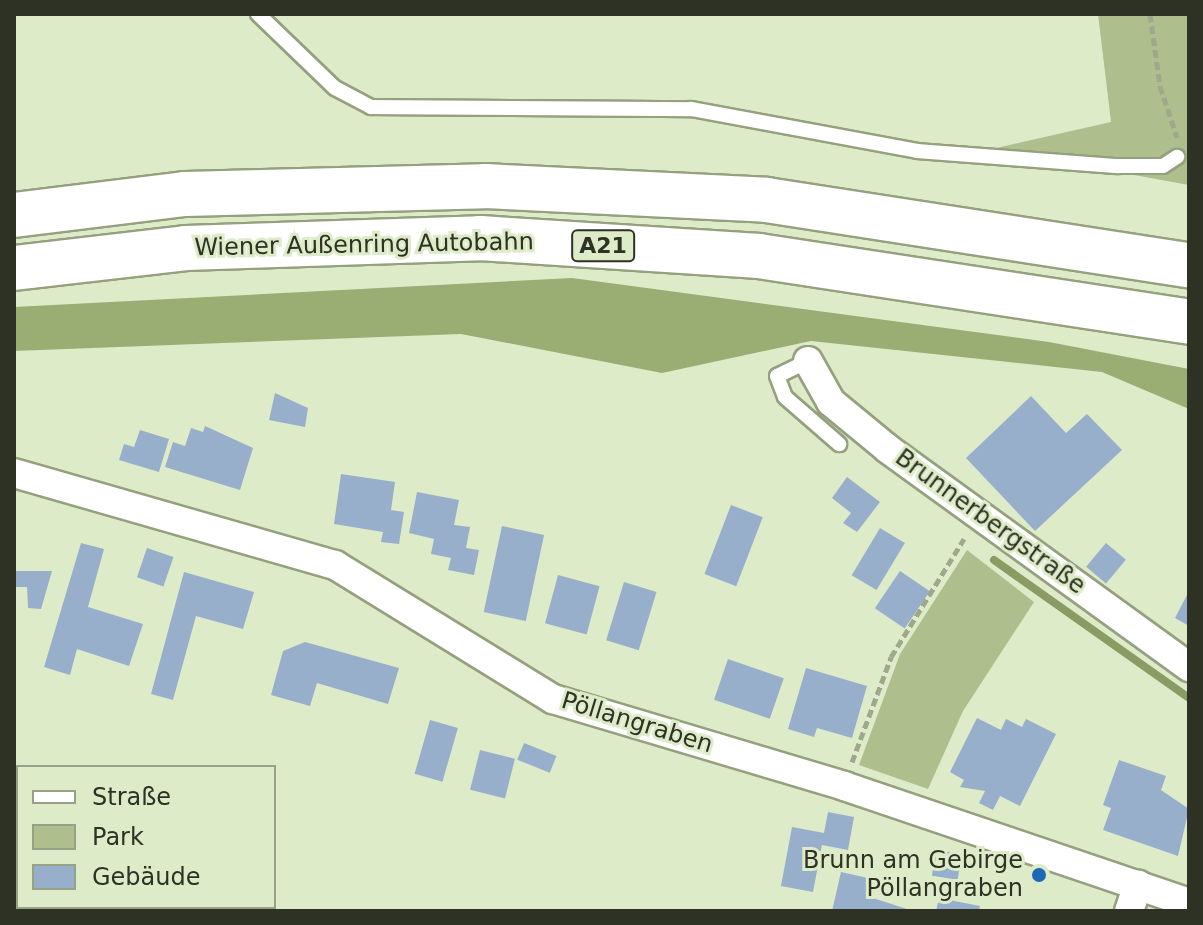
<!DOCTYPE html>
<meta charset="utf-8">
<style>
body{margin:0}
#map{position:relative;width:1203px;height:925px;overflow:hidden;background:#deebc8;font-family:"DejaVu Sans",sans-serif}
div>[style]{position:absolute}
.green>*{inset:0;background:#aebf8d}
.forest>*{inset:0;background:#9aae74}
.stream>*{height:8px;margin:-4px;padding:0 4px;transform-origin:4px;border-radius:4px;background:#899c63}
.building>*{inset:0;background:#98afcb;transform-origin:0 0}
.path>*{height:5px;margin-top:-2.5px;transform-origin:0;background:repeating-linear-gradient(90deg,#9ea88d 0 8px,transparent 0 12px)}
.roads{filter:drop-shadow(2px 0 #94a07e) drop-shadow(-2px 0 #94a07e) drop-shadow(0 2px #94a07e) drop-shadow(0 -2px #94a07e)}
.service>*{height:14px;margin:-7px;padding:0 7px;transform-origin:7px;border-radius:7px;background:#fff}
.minor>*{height:28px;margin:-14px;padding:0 14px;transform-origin:14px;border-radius:14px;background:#fff}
.motorway>*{height:44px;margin:-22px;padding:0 22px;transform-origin:22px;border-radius:22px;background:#fff}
.dots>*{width:22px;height:22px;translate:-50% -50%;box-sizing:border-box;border:4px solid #deebc8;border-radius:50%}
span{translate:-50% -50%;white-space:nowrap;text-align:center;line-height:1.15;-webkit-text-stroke:6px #deebc8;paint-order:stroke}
.shield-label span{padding:2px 6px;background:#deebc8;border:2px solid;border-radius:6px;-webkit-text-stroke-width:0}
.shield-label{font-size:22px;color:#2d3224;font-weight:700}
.street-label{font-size:24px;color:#2d3224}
.poi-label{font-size:24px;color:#2d3224}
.right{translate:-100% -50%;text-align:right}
.frame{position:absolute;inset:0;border:16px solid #2d3224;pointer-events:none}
.legend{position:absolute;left:16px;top:765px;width:260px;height:144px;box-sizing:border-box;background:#deebc8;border:2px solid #97a186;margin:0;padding:10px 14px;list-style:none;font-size:24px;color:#2d3224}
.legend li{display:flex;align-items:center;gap:16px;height:40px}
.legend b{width:40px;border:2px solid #97a186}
</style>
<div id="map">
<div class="green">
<div style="clip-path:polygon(1098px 14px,1189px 14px,1189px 185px,992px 149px,1111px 122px)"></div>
<div style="clip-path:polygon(967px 550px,1034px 602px,963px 711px,928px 789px,859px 765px,900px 654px)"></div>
</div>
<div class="forest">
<div style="clip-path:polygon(572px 278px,1049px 342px,1189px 369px,1189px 409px,1102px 372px,811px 341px,662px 373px,461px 334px,14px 351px,14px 307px)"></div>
</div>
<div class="stream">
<div style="left:994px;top:560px;width:239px;rotate:35.3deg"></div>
</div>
<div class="building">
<div style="clip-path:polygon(275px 393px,308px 408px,305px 427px,269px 420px)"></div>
<div style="clip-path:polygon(1031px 396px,1066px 433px,1087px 414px,1122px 450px,1035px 531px,966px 458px)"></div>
<div style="clip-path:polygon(205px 426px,253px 448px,240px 490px,165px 467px,173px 442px,185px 446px,191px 428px,203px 432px)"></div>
<div style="clip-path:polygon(140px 430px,169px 439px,159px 472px,119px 460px,124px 444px,134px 447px)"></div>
<div style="clip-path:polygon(341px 474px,395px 482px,391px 510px,404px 512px,399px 544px,381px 542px,383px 532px,334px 524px)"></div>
<div style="clip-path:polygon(847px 477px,880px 502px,857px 532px,843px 523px,851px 513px,832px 498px)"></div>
<div style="clip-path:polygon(417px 492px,459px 500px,454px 525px,470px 527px,466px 548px,479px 550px,474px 575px,448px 570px,451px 558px,431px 554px,434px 539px,409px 533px)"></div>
<div style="left:731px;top:505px;width:34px;height:74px;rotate:21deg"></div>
<div style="left:502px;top:526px;width:43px;height:88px;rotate:12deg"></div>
<div style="left:880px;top:528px;width:29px;height:55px;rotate:31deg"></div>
<div style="clip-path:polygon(81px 543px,104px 549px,88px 607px,143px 624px,129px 666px,77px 649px,70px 675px,44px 667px)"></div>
<div style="left:1106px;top:543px;width:26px;height:31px;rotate:40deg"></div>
<div style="left:147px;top:548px;width:28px;height:31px;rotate:19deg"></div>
<div style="clip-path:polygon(14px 571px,52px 571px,41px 609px,28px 608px,27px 587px,14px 587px)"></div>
<div style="left:900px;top:571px;width:36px;height:45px;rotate:34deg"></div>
<div style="clip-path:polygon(184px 572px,254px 592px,243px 629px,196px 616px,173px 700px,151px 694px)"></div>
<div style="left:558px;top:575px;width:43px;height:50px;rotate:15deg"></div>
<div style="left:624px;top:582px;width:34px;height:61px;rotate:17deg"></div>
<div style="clip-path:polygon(1189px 591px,1189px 626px,1175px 618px)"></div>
<div style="clip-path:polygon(305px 642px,399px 668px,388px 704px,317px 683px,310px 706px,271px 695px,283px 651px)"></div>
<div style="left:728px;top:659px;width:59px;height:43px;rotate:19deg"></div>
<div style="clip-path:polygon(806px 668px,867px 686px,852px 738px,817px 728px,814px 737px,788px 729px)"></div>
<div style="clip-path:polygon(977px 718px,1001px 730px,1006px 719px,1022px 727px,1026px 719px,1056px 734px,1020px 806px,1000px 796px,993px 810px,979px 803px,985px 791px,960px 787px,964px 780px,950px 772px)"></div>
<div style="left:430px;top:720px;width:29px;height:56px;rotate:16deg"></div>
<div style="left:524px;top:743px;width:35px;height:18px;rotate:22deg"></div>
<div style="left:480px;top:750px;width:36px;height:41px;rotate:14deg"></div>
<div style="clip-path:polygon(1119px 760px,1166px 776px,1161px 790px,1189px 809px,1178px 856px,1103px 830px,1111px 808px,1103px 805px)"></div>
<div style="clip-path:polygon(828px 812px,854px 817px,848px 850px,822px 845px,813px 892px,781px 886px,792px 827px,824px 833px)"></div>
<div style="left:936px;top:850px;width:26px;height:26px;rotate:9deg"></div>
<div style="clip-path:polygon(841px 872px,877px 880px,873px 898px,913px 911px,832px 911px)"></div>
<div style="clip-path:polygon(939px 898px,980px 906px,979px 911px,936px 911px)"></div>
</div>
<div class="path">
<div style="left:1150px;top:14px;width:73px;rotate:82.1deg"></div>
<div style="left:1160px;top:86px;width:54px;rotate:71.6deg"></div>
<div style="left:852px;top:762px;width:112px;rotate:-69.6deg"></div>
<div style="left:891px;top:657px;width:139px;rotate:-58.3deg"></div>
</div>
<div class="roads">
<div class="service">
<div style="left:258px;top:14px;width:107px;rotate:43.9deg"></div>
<div style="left:335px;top:88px;width:41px;rotate:27.8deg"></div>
<div style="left:371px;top:107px;width:320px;rotate:0.4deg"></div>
<div style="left:691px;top:109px;width:230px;rotate:10.5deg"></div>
<div style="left:917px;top:151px;width:202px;rotate:4.3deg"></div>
<div style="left:1118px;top:166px;width:45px"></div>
<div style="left:1163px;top:166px;width:17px;rotate:-33deg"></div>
<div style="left:808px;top:361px;width:34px;rotate:154deg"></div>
<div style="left:777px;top:376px;width:22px;rotate:69deg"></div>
<div style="left:785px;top:397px;width:72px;rotate:41deg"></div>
</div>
<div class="minor">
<div style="left:808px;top:361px;width:47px;rotate:60.7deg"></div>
<div style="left:831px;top:402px;width:74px;rotate:39.5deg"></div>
<div style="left:888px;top:449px;width:372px;rotate:35.9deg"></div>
<div style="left:14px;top:473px;width:334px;rotate:16deg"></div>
<div style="left:335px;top:565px;width:256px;rotate:31.6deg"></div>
<div style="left:553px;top:699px;width:304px;rotate:16.6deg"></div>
<div style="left:844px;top:786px;width:364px;rotate:18.7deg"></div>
<div style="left:1129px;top:911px;width:28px;rotate:-71deg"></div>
</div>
<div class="motorway">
<div style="left:14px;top:215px;width:172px;rotate:-7deg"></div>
<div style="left:185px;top:194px;width:300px;rotate:-1.5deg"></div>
<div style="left:485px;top:186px;width:282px;rotate:2.8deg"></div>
<div style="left:767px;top:200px;width:427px;rotate:8.8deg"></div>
<div style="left:14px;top:268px;width:173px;rotate:-6.6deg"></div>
<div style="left:186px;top:248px;width:294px;rotate:-1.9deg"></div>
<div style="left:480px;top:238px;width:280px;rotate:3.7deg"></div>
<div style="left:759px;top:256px;width:435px;rotate:8.7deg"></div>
</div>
</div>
<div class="dots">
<div style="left:1039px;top:875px;background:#1e68b8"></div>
</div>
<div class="shield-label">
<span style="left:603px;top:246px">A21</span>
</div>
<div class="street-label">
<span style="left:364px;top:245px;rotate:-1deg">Wiener Außenring Autobahn</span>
<span style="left:990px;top:522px;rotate:36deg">Brunnerbergstraße</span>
<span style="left:637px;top:723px;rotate:17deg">Pöllangraben</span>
</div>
<div class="poi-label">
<span class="right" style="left:1023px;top:875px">Brunn am Gebirge<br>Pöllangraben</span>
</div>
<div class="frame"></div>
<ul class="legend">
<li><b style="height:10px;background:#fff"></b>Straße</li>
<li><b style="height:22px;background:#aebf8d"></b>Park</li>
<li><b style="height:22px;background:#98afcb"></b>Gebäude</li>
</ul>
</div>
